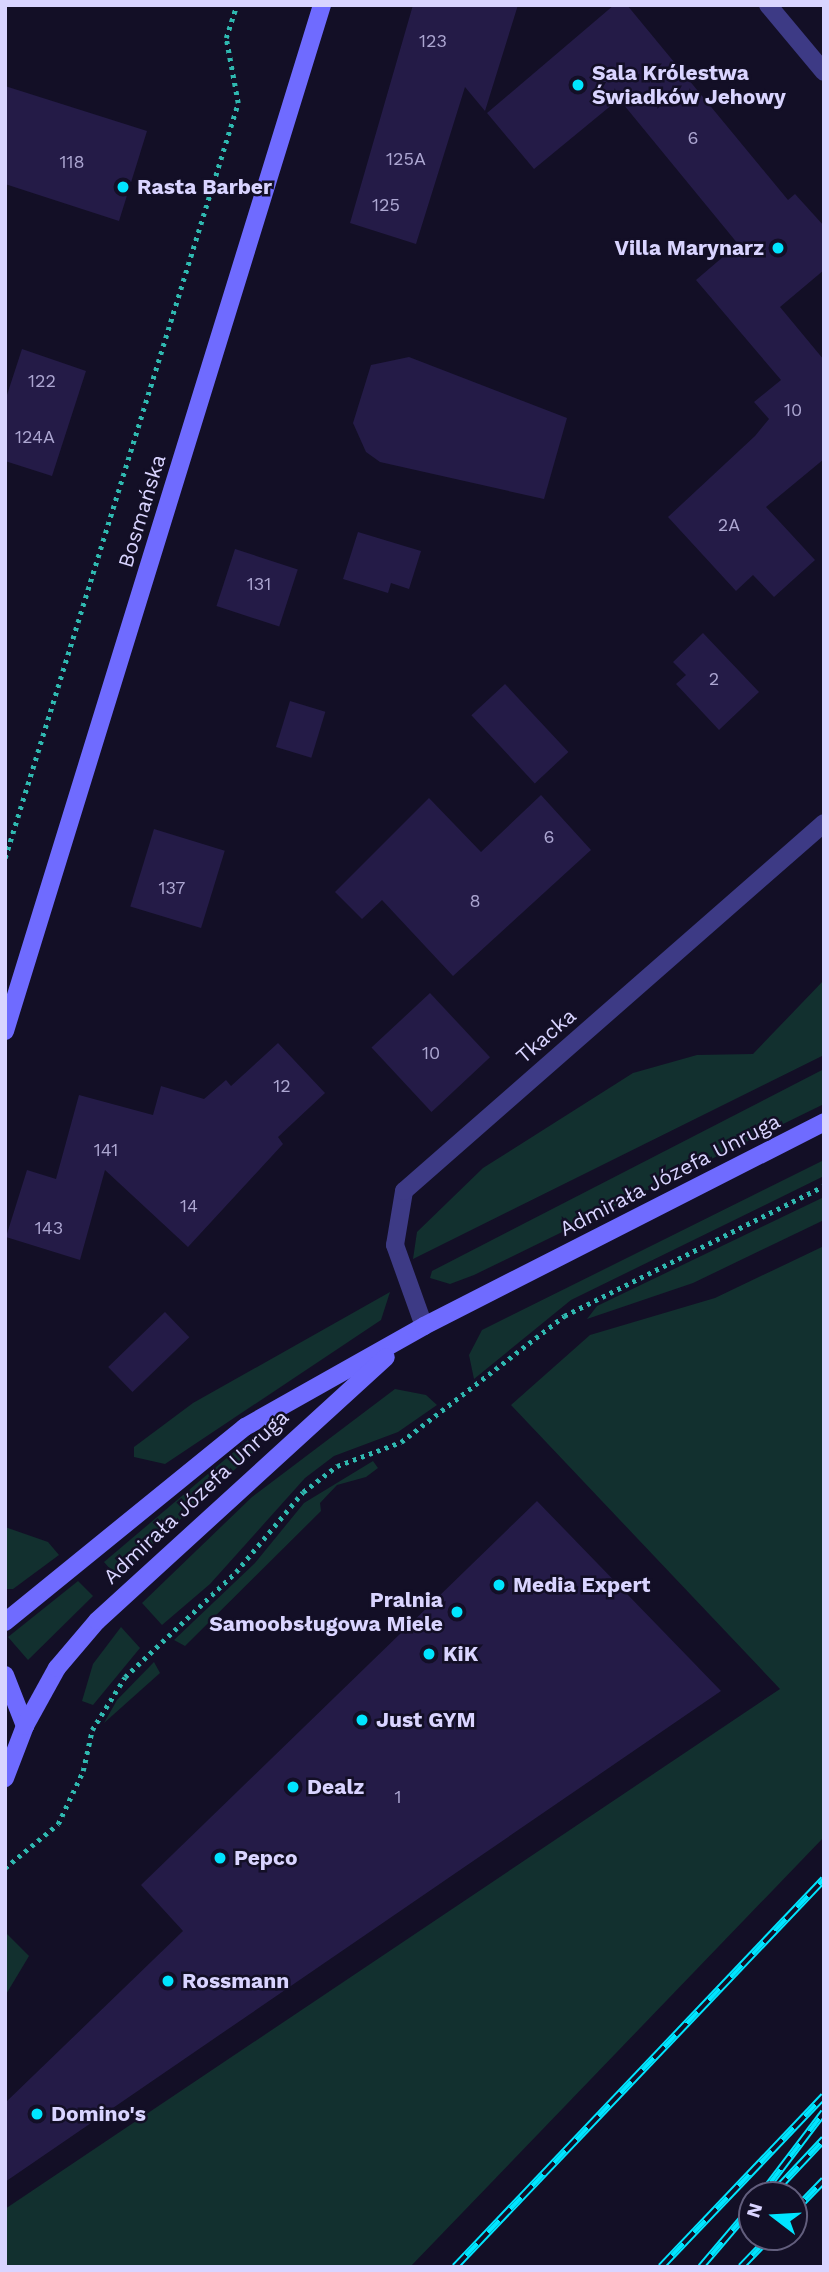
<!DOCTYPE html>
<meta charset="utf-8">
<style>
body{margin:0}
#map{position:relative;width:829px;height:2272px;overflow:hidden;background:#130f26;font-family:"Work Sans",sans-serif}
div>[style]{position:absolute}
.green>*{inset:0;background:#12302f}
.building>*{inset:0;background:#241b47;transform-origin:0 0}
.path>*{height:4.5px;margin-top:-2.25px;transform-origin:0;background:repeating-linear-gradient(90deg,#2fb8b0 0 3.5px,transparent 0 8.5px)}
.street>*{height:18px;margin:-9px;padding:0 9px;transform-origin:9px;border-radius:9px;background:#3d3a85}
.secondary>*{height:18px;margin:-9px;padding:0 9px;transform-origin:9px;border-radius:9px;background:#6f6bff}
.rail>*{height:8px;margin-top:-4px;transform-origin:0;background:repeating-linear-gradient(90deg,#130f26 0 16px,#00e5ff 0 32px);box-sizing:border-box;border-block:2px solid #00e5ff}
.dots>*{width:19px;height:19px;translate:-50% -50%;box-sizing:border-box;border:4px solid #130f26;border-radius:50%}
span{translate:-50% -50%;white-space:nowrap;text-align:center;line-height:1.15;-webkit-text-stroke:5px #130f26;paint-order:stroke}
.number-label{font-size:18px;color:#aca6d1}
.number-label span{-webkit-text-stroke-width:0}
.poi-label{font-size:21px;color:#d9d4ff;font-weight:700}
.left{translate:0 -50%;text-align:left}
.right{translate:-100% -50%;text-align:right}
.street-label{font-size:21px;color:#d9d4ff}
.frame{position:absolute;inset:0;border:7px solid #d9d4ff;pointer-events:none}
.north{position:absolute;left:738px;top:2181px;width:70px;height:70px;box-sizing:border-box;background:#130f26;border:2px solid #625e7d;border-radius:50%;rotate:287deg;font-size:19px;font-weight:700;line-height:28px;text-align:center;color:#d9d4ff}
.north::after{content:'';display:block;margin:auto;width:24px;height:32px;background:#00e5ff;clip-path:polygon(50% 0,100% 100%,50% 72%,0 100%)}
</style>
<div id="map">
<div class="green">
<div style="clip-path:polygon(824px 980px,824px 1055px,413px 1259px,417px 1232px,483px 1168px,633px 1073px,697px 1055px,753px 1054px)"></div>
<div style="clip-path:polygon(824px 1069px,824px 1104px,474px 1275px,450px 1284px,430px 1278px,432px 1271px)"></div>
<div style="clip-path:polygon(824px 1160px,824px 1176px,571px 1300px,474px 1379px,469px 1355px,482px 1330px)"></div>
<div style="clip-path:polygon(824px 1197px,824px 1220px,693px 1283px,587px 1319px,597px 1306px)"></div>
<div style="clip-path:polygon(824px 1246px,824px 1837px,410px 2267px,5px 2267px,5px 2209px,780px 1689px,511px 1405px,590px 1335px,715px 1298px)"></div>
<div style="clip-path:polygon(390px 1292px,381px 1320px,165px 1464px,134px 1457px,134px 1447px,193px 1403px)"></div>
<div style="clip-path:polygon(395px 1389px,426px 1395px,437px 1405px,398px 1432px,334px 1456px,305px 1478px,210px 1584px,162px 1625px,142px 1603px,252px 1497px)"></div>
<div style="clip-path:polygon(248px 1440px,254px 1452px,117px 1577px,104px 1562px)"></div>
<div style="clip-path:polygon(373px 1461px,378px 1468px,366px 1477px,337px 1485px,320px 1503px,321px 1511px,185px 1646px,174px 1640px,255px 1563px,304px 1503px)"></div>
<div style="clip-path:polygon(5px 1527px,48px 1542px,59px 1555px,13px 1589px,5px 1589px)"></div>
<div style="clip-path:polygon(78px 1581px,93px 1596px,28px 1660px,8px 1637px)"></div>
<div style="clip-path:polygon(121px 1627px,140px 1648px,93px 1705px,82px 1701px,93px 1664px)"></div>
<div style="clip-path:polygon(154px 1662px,160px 1673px,104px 1723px,117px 1700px)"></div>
<div style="clip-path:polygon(5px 1932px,29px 1956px,5px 1996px)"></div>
</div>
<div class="building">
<div style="clip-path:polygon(413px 5px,518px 5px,485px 111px,465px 87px,416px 244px,350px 223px)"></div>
<div style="clip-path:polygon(614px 5px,627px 5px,788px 200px,795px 194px,824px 226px,824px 270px,780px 307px,824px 360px,824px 459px,766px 507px,815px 560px,774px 597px,753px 575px,736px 591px,668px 517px,755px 436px,769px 419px,754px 402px,781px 380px,696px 280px,738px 244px,619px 99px,534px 169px,487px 113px)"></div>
<div style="clip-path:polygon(5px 86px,147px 131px,119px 221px,5px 184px)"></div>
<div style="clip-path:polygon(22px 349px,86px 371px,52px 476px,5px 461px,5px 401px)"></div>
<div style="clip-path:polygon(409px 357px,567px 418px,544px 499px,380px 462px,366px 452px,353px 423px,371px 365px)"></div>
<div style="clip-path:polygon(358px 532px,421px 551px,409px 589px,391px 583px,388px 593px,343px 579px)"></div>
<div style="left:235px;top:549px;width:66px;height:60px;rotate:18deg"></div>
<div style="clip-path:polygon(703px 633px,759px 692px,719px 730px,676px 684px,686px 675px,673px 662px)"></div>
<div style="left:505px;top:684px;width:93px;height:46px;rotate:47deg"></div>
<div style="left:290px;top:701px;width:37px;height:48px;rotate:17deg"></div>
<div style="clip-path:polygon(541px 795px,591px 850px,453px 976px,382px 900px,362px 919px,335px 892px,429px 798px,481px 852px)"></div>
<div style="left:154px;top:829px;width:74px;height:81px;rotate:17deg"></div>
<div style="left:430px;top:993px;width:88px;height:80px;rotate:47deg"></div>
<div style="clip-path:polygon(278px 1043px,325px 1093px,278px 1137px,283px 1144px,188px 1247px,105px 1170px,80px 1260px,6px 1237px,27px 1170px,56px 1179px,79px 1095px,153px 1115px,161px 1086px,204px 1099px,226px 1080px,231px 1086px)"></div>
<div style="left:165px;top:1312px;width:35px;height:79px;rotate:46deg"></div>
<div style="clip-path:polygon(537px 1501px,721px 1691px,5px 2182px,5px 2103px,183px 1931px,141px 1885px)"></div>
</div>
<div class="path">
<div style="left:5px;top:858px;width:790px;rotate:-72.85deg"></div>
<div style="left:238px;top:103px;width:66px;rotate:-100.5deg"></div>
<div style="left:226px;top:38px;width:35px;rotate:-72deg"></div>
<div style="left:5px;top:1868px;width:69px;rotate:-39.7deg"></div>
<div style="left:58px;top:1824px;width:59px;rotate:-64.7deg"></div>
<div style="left:83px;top:1771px;width:42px;rotate:-77.6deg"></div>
<div style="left:92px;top:1730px;width:62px;rotate:-58.1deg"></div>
<div style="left:125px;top:1677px;width:153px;rotate:-43.4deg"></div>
<div style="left:236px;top:1572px;width:104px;rotate:-50.1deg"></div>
<div style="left:303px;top:1492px;width:43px;rotate:-37.4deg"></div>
<div style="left:337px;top:1466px;width:68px;rotate:-20.6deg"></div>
<div style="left:401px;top:1442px;width:206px;rotate:-37.7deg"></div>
<div style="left:564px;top:1316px;width:291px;rotate:-26.6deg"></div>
</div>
<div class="street">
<div style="left:768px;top:5px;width:87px;rotate:50.1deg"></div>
<div style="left:424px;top:1326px;width:86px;rotate:-109.7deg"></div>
<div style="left:395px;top:1245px;width:55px;rotate:-80.5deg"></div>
<div style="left:404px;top:1191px;width:558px;rotate:-41.22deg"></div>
</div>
<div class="secondary">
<div style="left:5px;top:1031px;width:1074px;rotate:-72.83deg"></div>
<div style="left:5px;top:1622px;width:309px;rotate:-39.1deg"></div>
<div style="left:245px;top:1427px;width:206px;rotate:-29.4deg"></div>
<div style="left:424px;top:1326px;width:449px;rotate:-27deg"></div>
<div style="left:5px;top:1675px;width:55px;rotate:68.6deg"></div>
<div style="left:25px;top:1726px;width:56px;rotate:111deg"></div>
<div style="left:25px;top:1726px;width:66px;rotate:-61.1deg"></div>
<div style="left:57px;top:1668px;width:62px;rotate:-49.6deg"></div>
<div style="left:97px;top:1621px;width:391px;rotate:-42.4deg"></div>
</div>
<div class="rail">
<div style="left:776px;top:2190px;width:70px;rotate:-46.7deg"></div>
<div style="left:761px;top:2195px;width:104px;rotate:-52.8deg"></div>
<div style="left:794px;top:2211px;width:43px;rotate:-45.9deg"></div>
<div style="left:455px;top:2267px;width:535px;rotate:-46.44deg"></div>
<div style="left:661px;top:2267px;width:236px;rotate:-46.4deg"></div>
<div style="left:701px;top:2267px;width:79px;rotate:-49.6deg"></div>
<div style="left:741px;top:2267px;width:42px;rotate:-46deg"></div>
</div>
<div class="dots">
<div style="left:578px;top:85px;background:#00e5ff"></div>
<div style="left:123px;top:187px;background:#00e5ff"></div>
<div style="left:778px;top:248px;background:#00e5ff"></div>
<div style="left:499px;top:1585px;background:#00e5ff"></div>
<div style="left:457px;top:1612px;background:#00e5ff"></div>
<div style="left:429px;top:1654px;background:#00e5ff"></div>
<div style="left:362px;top:1720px;background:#00e5ff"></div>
<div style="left:293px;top:1787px;background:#00e5ff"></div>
<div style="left:220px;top:1858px;background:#00e5ff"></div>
<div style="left:168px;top:1981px;background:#00e5ff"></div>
<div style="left:37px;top:2114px;background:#00e5ff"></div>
</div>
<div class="number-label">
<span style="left:433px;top:41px">123</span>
<span style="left:693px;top:138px">6</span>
<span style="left:406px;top:159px">125A</span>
<span style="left:72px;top:162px">118</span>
<span style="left:386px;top:205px">125</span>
<span style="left:42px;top:381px">122</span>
<span style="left:793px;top:410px">10</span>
<span style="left:35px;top:437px">124A</span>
<span style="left:729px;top:525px">2A</span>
<span style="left:259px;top:584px">131</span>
<span style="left:714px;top:679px">2</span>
<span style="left:549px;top:837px">6</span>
<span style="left:172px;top:888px">137</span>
<span style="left:475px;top:901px">8</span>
<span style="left:431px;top:1053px">10</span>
<span style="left:282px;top:1086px">12</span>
<span style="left:106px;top:1150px">141</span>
<span style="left:189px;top:1206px">14</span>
<span style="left:49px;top:1228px">143</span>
<span style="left:398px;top:1797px">1</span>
</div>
<div class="poi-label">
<span class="left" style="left:592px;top:85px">Sala Królestwa<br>Świadków Jehowy</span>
<span class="left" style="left:137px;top:187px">Rasta Barber</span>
<span class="right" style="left:764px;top:248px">Villa Marynarz</span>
<span class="left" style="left:513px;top:1585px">Media Expert</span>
<span class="right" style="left:443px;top:1612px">Pralnia<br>Samoobsługowa Miele</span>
<span class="left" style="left:443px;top:1654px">KiK</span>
<span class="left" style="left:376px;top:1720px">Just GYM</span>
<span class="left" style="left:307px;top:1787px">Dealz</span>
<span class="left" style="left:234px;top:1858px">Pepco</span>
<span class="left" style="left:182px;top:1981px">Rossmann</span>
<span class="left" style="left:51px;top:2114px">Domino's</span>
</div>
<div class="street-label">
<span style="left:142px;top:511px;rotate:-73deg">Bosmańska</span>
<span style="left:546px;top:1036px;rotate:-41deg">Tkacka</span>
<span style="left:670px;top:1175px;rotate:-27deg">Admirała Józefa Unruga</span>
<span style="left:196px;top:1497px;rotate:-43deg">Admirała Józefa Unruga</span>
</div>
<div class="frame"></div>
<div class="north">N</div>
</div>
